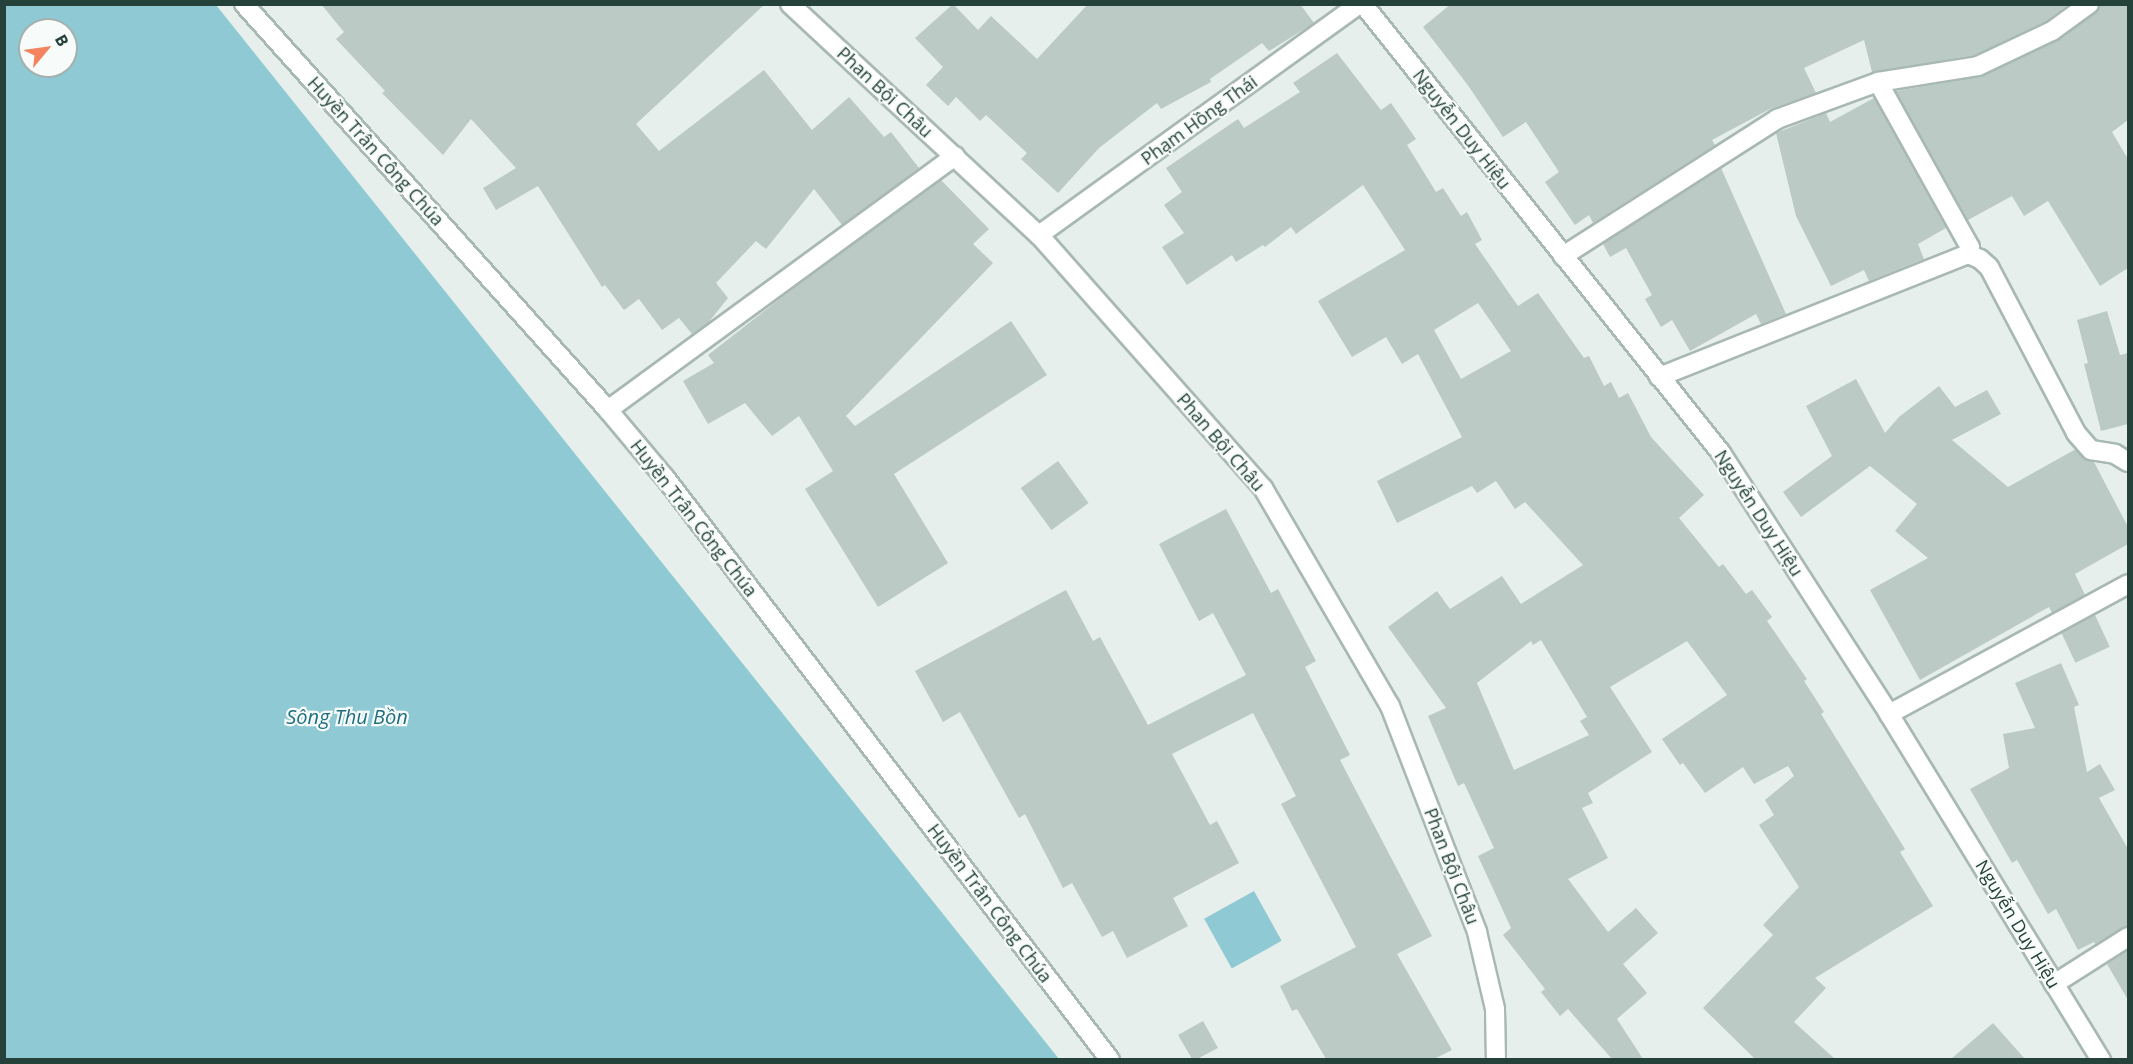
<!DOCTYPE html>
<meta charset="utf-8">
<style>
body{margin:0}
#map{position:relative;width:2133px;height:1064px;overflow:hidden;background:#e6efeb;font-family:"Open Sans",sans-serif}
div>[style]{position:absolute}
.water>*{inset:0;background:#8ec9d4;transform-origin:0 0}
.building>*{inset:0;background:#bbcac4;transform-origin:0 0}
.roads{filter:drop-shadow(2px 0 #a8b8b2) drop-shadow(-2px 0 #a8b8b2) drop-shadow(0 2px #a8b8b2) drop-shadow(0 -2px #a8b8b2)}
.service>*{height:18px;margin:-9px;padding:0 9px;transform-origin:9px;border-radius:9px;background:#fff}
.minor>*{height:18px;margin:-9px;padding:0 9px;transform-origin:9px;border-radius:9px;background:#fff}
.tertiary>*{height:18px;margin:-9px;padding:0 9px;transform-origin:9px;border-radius:9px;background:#fff}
.secondary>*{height:18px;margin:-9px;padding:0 9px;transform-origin:9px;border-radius:9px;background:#fff}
span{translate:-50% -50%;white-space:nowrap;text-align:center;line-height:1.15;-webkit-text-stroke:4.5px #f7fbf9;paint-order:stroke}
.street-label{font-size:18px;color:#24423a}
.water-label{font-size:20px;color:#1c6f80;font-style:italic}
.frame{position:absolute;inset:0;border:6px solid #24423a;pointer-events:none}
.north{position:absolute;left:18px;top:18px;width:60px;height:60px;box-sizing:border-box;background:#f7fbf9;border:2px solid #a3b1ad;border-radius:50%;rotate:61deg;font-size:16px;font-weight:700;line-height:24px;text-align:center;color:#24423a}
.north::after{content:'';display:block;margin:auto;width:21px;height:27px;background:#f4845f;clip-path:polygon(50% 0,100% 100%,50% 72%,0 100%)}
</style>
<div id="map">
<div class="water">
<div style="clip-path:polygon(evenodd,5px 4px,216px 5px,1059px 1059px,5px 1059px,5px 4px,30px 30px,66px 30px,66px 66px,30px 66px,30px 30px)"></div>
<div style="left:1254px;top:891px;width:57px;height:57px;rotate:61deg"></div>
</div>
<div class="building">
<div style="clip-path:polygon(321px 4px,765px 4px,636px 124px,659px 151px,764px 70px,812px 130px,849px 97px,884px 137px,891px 132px,919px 168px,842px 225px,814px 189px,766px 249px,756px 241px,716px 283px,728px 298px,708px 323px,692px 334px,679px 318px,662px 330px,639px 299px,624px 310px,605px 285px,602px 287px,538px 186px,496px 210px,483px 188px,516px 168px,471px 119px,443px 155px,382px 93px,385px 91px,336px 39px,344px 32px)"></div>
<div style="clip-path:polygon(953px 4px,978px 30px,991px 16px,1037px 59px,1088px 4px,1300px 4px,1314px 23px,1269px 51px,1262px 43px,1210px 79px,1211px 82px,1161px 109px,1157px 103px,1099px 148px,1058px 193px,1021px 159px,1027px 153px,986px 115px,980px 121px,956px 97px,948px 106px,926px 85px,943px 67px,915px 38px)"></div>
<div style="clip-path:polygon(1451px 4px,2069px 4px,2046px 21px,1975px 55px,1872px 72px,1864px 40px,1804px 68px,1816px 93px,1770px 109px,1712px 140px,1715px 145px,1593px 223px,1589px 215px,1575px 225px,1545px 182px,1559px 172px,1526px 122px,1503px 137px,1467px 84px,1423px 27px)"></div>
<div style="clip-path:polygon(2100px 4px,2128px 4px,2128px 120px,2112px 132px,2128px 159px,2128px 268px,2100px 286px,2048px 201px,2024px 216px,2012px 196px,1968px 220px,1896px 91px,1983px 76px,2059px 40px,2096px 13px)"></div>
<div style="clip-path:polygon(evenodd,1337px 53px,1381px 110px,1391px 103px,1416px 139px,1407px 145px,1436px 192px,1443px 188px,1461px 216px,1467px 212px,1482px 240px,1475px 244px,1518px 306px,1538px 293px,1584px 358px,1589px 356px,1604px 386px,1611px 382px,1619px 398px,1628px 393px,1651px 437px,1704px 495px,1679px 518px,1719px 567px,1723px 564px,1746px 594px,1752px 590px,1772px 617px,1767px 621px,1807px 679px,1804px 681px,1824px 712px,1821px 714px,1905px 849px,1900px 852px,1933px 906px,1815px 978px,1826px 988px,1794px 1022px,1835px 1059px,1755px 1059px,1703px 1008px,1773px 935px,1763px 925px,1799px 887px,1759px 825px,1774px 815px,1765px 800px,1794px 776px,1788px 766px,1754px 784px,1743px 767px,1705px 793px,1683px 763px,1680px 765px,1662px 739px,1727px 695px,1687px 641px,1610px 687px,1652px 752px,1588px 793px,1593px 803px,1582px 808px,1608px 858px,1568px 879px,1608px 932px,1636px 908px,1658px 933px,1623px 964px,1647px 993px,1617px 1019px,1643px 1059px,1612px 1059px,1568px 1009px,1560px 1016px,1541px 992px,1545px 989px,1503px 935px,1511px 928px,1478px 856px,1494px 848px,1464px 783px,1458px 786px,1428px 716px,1446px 708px,1388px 627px,1437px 591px,1450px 609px,1502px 576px,1521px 604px,1583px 565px,1525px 502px,1515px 509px,1496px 481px,1477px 493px,1472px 486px,1397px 523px,1377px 481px,1462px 437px,1418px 354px,1402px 364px,1386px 337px,1352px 357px,1318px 301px,1405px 250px,1363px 185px,1296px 234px,1291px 227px,1265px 247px,1263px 245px,1236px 262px,1232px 255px,1187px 285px,1162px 247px,1184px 233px,1164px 205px,1182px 192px,1166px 168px,1238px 119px,1244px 128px,1300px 92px,1293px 83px,1337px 53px,1478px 303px,1511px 351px,1461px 379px,1434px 330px,1478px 303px,1337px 53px,1541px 640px,1587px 717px,1580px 721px,1589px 735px,1514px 770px,1477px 683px,1531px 641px,1533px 645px,1541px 640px)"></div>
<div style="clip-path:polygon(1874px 98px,1946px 228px,1918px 244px,1924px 259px,1869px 281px,1864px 270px,1831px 286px,1796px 216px,1776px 133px,1826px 113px,1830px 122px)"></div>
<div style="clip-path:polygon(1721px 168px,1786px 314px,1761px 324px,1756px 314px,1690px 351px,1672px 320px,1661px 327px,1645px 299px,1652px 295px,1626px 248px,1610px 257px,1603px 244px)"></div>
<div style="clip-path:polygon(941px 180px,989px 229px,973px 244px,993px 263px,846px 416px,855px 426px,1011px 321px,1047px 375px,894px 474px,948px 563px,878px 607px,805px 489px,833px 471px,799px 416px,772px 436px,745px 403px,708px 424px,683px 381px,714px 363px,708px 355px,790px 291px)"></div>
<div style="clip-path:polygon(2107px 311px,2120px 355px,2128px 353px,2128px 424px,2101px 431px,2084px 364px,2088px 363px,2077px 320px)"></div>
<div style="clip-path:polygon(1856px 379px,1885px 433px,1899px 417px,1939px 386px,1955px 407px,1987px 390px,2001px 414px,1952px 440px,2008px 487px,2076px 449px,2083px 458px,2094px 462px,2128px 527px,2128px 544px,2075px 574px,2085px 595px,2052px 613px,2049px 607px,1920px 680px,1870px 590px,1928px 558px,1895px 531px,1917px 504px,1870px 466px,1801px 517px,1783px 492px,1832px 456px,1806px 406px)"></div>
<div style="left:1058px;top:461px;width:52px;height:46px;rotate:54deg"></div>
<div style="clip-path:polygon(1226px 509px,1271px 593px,1278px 589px,1316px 661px,1305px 667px,1350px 755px,1340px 760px,1432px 936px,1397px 954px,1452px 1050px,1434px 1059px,1326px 1059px,1297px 1009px,1292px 1011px,1280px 986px,1356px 947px,1281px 804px,1296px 796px,1253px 713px,1172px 754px,1210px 825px,1217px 821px,1239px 863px,1173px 898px,1188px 926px,1127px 958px,1113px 931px,1102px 937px,1072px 883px,1063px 888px,1025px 814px,1019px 818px,960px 712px,943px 722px,915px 671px,1066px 590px,1093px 641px,1100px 637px,1148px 725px,1246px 675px,1213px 613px,1199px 621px,1159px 544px)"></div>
<div style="left:2095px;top:615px;width:35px;height:38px;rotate:65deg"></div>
<div style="clip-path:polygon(2061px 663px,2079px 705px,2074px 707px,2087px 772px,2100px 764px,2115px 790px,2099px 798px,2128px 849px,2128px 926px,2095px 944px,2094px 942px,2078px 950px,2056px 909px,2048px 914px,2017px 860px,2012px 863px,1970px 789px,2009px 768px,2003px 734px,2035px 728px,2015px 683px)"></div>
<div style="clip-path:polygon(2128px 950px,2128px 1000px,2107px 964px)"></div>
<div style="clip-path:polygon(1203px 1021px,1218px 1048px,1197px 1059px,1192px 1059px,1178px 1035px)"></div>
<div style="clip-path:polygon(1993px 1023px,2025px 1059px,1951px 1059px)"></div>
</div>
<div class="roads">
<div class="service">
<div style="left:1563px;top:256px;width:254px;rotate:-32.6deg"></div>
<div style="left:1777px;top:119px;width:108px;rotate:-20.1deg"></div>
<div style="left:1878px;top:82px;width:101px;rotate:-9.1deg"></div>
<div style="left:1978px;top:66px;width:82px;rotate:-25.3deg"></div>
<div style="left:2052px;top:31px;width:46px;rotate:-36.1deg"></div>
<div style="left:2054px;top:984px;width:88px;rotate:-32.4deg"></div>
</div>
<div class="minor">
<div style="left:244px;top:4px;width:545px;rotate:48.12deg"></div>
<div style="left:608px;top:410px;width:90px;rotate:50deg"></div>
<div style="left:666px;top:479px;width:731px;rotate:52.61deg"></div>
<div style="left:1878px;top:82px;width:189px;rotate:60.9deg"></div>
<div style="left:1970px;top:247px;width:7px;rotate:106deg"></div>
<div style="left:1659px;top:377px;width:333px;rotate:-21.7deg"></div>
<div style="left:1968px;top:254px;width:13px;rotate:23deg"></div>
<div style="left:1980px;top:259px;width:12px;rotate:42deg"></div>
<div style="left:1989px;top:267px;width:187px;rotate:62.3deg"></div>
<div style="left:2076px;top:433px;width:23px;rotate:49deg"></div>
<div style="left:2091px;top:450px;width:24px;rotate:9deg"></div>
<div style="left:2115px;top:454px;width:15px;rotate:32deg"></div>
<div style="left:608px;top:410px;width:430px;rotate:-36.2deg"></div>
<div style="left:1889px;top:714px;width:272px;rotate:-28.5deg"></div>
</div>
<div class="tertiary">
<div style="left:790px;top:4px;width:340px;rotate:42.9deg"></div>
<div style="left:1039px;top:235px;width:338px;rotate:48.5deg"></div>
<div style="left:1263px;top:488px;width:252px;rotate:59.8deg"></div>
<div style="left:1390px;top:706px;width:242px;rotate:68.9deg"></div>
<div style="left:1477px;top:932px;width:79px;rotate:76.8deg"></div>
<div style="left:1495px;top:1009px;width:51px;rotate:88.9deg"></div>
<div style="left:1039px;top:235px;width:395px;rotate:-35.8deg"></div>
</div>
<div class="secondary">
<div style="left:1363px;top:4px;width:574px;rotate:51.43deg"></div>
<div style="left:1721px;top:453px;width:310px;rotate:57.2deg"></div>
<div style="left:1889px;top:714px;width:406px;rotate:58.5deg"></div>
</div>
</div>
<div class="street-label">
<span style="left:885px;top:92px;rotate:43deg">Phan Bội Châu</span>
<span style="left:1199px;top:120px;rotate:-36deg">Phạm Hồng Thái</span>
<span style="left:1462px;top:129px;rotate:52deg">Nguyễn Duy Hiệu</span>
<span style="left:376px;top:151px;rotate:48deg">Huyền Trân Công Chúa</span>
<span style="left:1221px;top:442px;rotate:49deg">Phan Bội Châu</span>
<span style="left:1759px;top:513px;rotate:57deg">Nguyễn Duy Hiệu</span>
<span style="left:694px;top:518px;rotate:52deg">Huyền Trân Công Chúa</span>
<span style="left:1452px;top:866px;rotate:69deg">Phan Bội Châu</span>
<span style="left:990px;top:903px;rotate:53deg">Huyền Trân Công Chúa</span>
<span style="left:2018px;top:924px;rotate:59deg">Nguyễn Duy Hiệu</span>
</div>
<div class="water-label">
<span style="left:347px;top:716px">Sông Thu Bồn</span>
</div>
<div class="frame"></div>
<div class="north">B</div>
</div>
